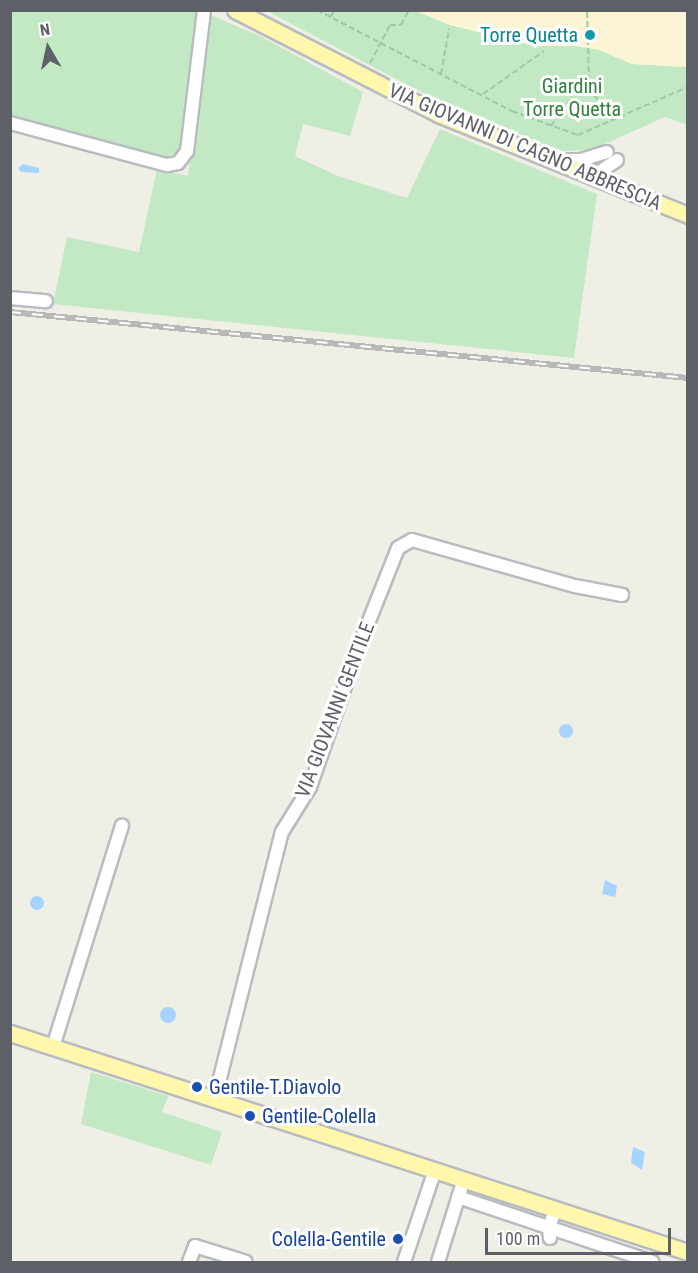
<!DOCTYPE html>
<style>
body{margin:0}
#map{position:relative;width:698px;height:1273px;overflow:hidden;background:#f0efe6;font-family:"Roboto Condensed",sans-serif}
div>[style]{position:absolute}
.green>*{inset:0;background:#c2e9c4}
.sand>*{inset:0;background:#fcf5d5}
.water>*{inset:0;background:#a7d3ff}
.round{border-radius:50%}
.path>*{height:2px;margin-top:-1px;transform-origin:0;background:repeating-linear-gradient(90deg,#9acaab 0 6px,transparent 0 9px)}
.roads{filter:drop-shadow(2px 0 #b8bbc0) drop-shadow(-2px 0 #b8bbc0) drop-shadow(0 2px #b8bbc0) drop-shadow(0 -2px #b8bbc0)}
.minor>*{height:12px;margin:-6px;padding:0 6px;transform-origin:6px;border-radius:6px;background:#fff}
.major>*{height:15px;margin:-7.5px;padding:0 7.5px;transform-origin:7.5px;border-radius:7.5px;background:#fff7ac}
.rail>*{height:6px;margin-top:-3px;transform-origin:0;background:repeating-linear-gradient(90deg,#fff 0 11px,#b7b8b8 0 22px);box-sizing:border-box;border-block:2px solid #b7b8b8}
.dots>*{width:16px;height:16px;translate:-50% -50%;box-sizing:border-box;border:3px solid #fff;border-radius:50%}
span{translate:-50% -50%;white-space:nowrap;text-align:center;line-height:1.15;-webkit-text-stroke:6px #fff;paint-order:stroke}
.culture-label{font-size:20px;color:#0d838f}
.right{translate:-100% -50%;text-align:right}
.park-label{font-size:20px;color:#30823a}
.street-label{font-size:20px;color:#5d6167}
.transit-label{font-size:20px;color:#164399}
.left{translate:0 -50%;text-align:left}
.frame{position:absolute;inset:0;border:12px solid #5d6167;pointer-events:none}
.north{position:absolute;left:18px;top:18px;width:60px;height:60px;-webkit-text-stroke:4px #fff;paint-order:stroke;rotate:351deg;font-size:16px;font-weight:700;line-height:24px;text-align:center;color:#5d6167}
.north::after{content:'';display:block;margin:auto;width:21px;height:27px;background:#5d6167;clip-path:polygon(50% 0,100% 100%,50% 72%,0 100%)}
.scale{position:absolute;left:485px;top:1228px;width:186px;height:27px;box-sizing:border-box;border:3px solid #5d6167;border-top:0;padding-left:8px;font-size:18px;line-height:21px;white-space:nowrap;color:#5d6167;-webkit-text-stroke:4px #fff;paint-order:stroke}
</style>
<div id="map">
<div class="green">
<div style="clip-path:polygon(10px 11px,198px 11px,179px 152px,162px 158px,11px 116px)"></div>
<div style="clip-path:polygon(267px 11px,416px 11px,450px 25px,535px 46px,576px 46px,599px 50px,632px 64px,687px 67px,687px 125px,665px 117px,591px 150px,561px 151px,436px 100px)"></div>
<div style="clip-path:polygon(208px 14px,260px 36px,363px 92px,350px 136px,303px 124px,295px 156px,338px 176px,407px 198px,440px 129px,597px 194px,574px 358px,53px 304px,67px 237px,139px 252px,157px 169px,188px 176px)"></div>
<div style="clip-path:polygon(91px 1072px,168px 1096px,162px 1112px,222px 1132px,211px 1165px,81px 1124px)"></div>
</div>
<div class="sand">
<div style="clip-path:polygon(655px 10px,687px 13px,687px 67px,632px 64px,599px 50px,576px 46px,535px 46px,450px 25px,416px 11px)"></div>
</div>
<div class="water">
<div style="clip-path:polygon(23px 164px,39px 168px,39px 173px,21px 172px,18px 168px)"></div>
<div class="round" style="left:559px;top:724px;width:14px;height:14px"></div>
<div style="clip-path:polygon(605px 880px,617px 886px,615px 897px,602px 894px)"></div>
<div class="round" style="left:30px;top:896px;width:14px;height:14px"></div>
<div class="round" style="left:160px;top:1007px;width:16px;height:16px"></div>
<div style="clip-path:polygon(633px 1147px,645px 1152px,642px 1170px,631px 1163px)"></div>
</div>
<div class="path">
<div style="left:317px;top:10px;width:220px;rotate:27.4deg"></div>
<div style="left:512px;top:111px;width:70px;rotate:20deg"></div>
<div style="left:578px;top:135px;width:120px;rotate:-23.6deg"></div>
<div style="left:330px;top:17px;width:9px;rotate:-54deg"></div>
<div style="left:370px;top:63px;width:43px;rotate:-62.2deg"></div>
<div style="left:390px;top:25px;width:11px"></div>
<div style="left:401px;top:25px;width:15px;rotate:-62deg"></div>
<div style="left:441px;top:74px;width:46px;rotate:-79.9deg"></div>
<div style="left:583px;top:81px;width:50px;rotate:51.5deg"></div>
<div style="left:483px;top:94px;width:75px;rotate:-35.2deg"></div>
<div style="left:551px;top:126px;width:55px;rotate:-54.6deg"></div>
<div style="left:583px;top:81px;width:6px"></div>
<div style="left:589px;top:81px;width:71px;rotate:-91.6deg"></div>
</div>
<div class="roads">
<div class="minor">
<div style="left:10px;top:123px;width:163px;rotate:15deg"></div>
<div style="left:167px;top:165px;width:11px;rotate:-10deg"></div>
<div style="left:178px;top:163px;width:15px;rotate:-53deg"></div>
<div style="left:187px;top:151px;width:142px;rotate:-83.1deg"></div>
<div style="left:558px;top:160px;width:23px"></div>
<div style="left:581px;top:160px;width:27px;rotate:-17deg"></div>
<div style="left:592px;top:177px;width:30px;rotate:-34deg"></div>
<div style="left:10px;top:298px;width:36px;rotate:5deg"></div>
<div style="left:53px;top:1047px;width:232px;rotate:-72.7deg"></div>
<div style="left:215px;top:1098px;width:274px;rotate:-75.9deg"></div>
<div style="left:282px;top:832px;width:53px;rotate:-58.1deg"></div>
<div style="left:310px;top:787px;width:149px;rotate:-70.8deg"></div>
<div style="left:359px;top:646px;width:105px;rotate:-68.3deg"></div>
<div style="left:398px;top:548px;width:16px;rotate:-30deg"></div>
<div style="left:412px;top:540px;width:169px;rotate:15.8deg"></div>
<div style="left:575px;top:586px;width:48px;rotate:10.8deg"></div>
<div style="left:458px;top:1197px;width:205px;rotate:18.5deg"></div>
<div style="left:550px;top:1238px;width:10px;rotate:-96deg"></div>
<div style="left:549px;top:1228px;width:20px;rotate:-72deg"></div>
<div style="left:189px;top:1262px;width:17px;rotate:-69deg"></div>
<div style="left:195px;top:1246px;width:53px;rotate:17.4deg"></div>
<div style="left:404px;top:1262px;width:97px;rotate:-71.4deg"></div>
<div style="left:438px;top:1262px;width:87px;rotate:-72.6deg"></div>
</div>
<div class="major">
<div style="left:235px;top:10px;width:228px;rotate:27.1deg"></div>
<div style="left:438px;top:114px;width:270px;rotate:22deg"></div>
<div style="left:10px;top:1033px;width:712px;rotate:17.9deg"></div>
</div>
</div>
<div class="rail">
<div style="left:10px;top:312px;width:681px;rotate:5.56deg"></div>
</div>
<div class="dots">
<div style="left:590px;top:35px;background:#0f9aa8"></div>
<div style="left:197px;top:1087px;background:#1a4fb4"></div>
<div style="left:250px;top:1116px;background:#1a4fb4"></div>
<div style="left:398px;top:1239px;background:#1a4fb4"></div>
</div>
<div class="culture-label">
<span class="right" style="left:578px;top:35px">Torre Quetta</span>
</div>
<div class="park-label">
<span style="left:572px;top:98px">Giardini<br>Torre Quetta</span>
</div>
<div class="street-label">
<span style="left:525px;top:147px;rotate:23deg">VIA GIOVANNI DI CAGNO ABBRESCIA</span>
<span style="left:335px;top:710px;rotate:-69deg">VIA GIOVANNI GENTILE</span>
</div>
<div class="transit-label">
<span class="left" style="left:209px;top:1087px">Gentile-T.Diavolo</span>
<span class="left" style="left:262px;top:1116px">Gentile-Colella</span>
<span class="right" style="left:386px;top:1239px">Colella-Gentile</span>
</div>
<div class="frame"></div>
<div class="north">N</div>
<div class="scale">100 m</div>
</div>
